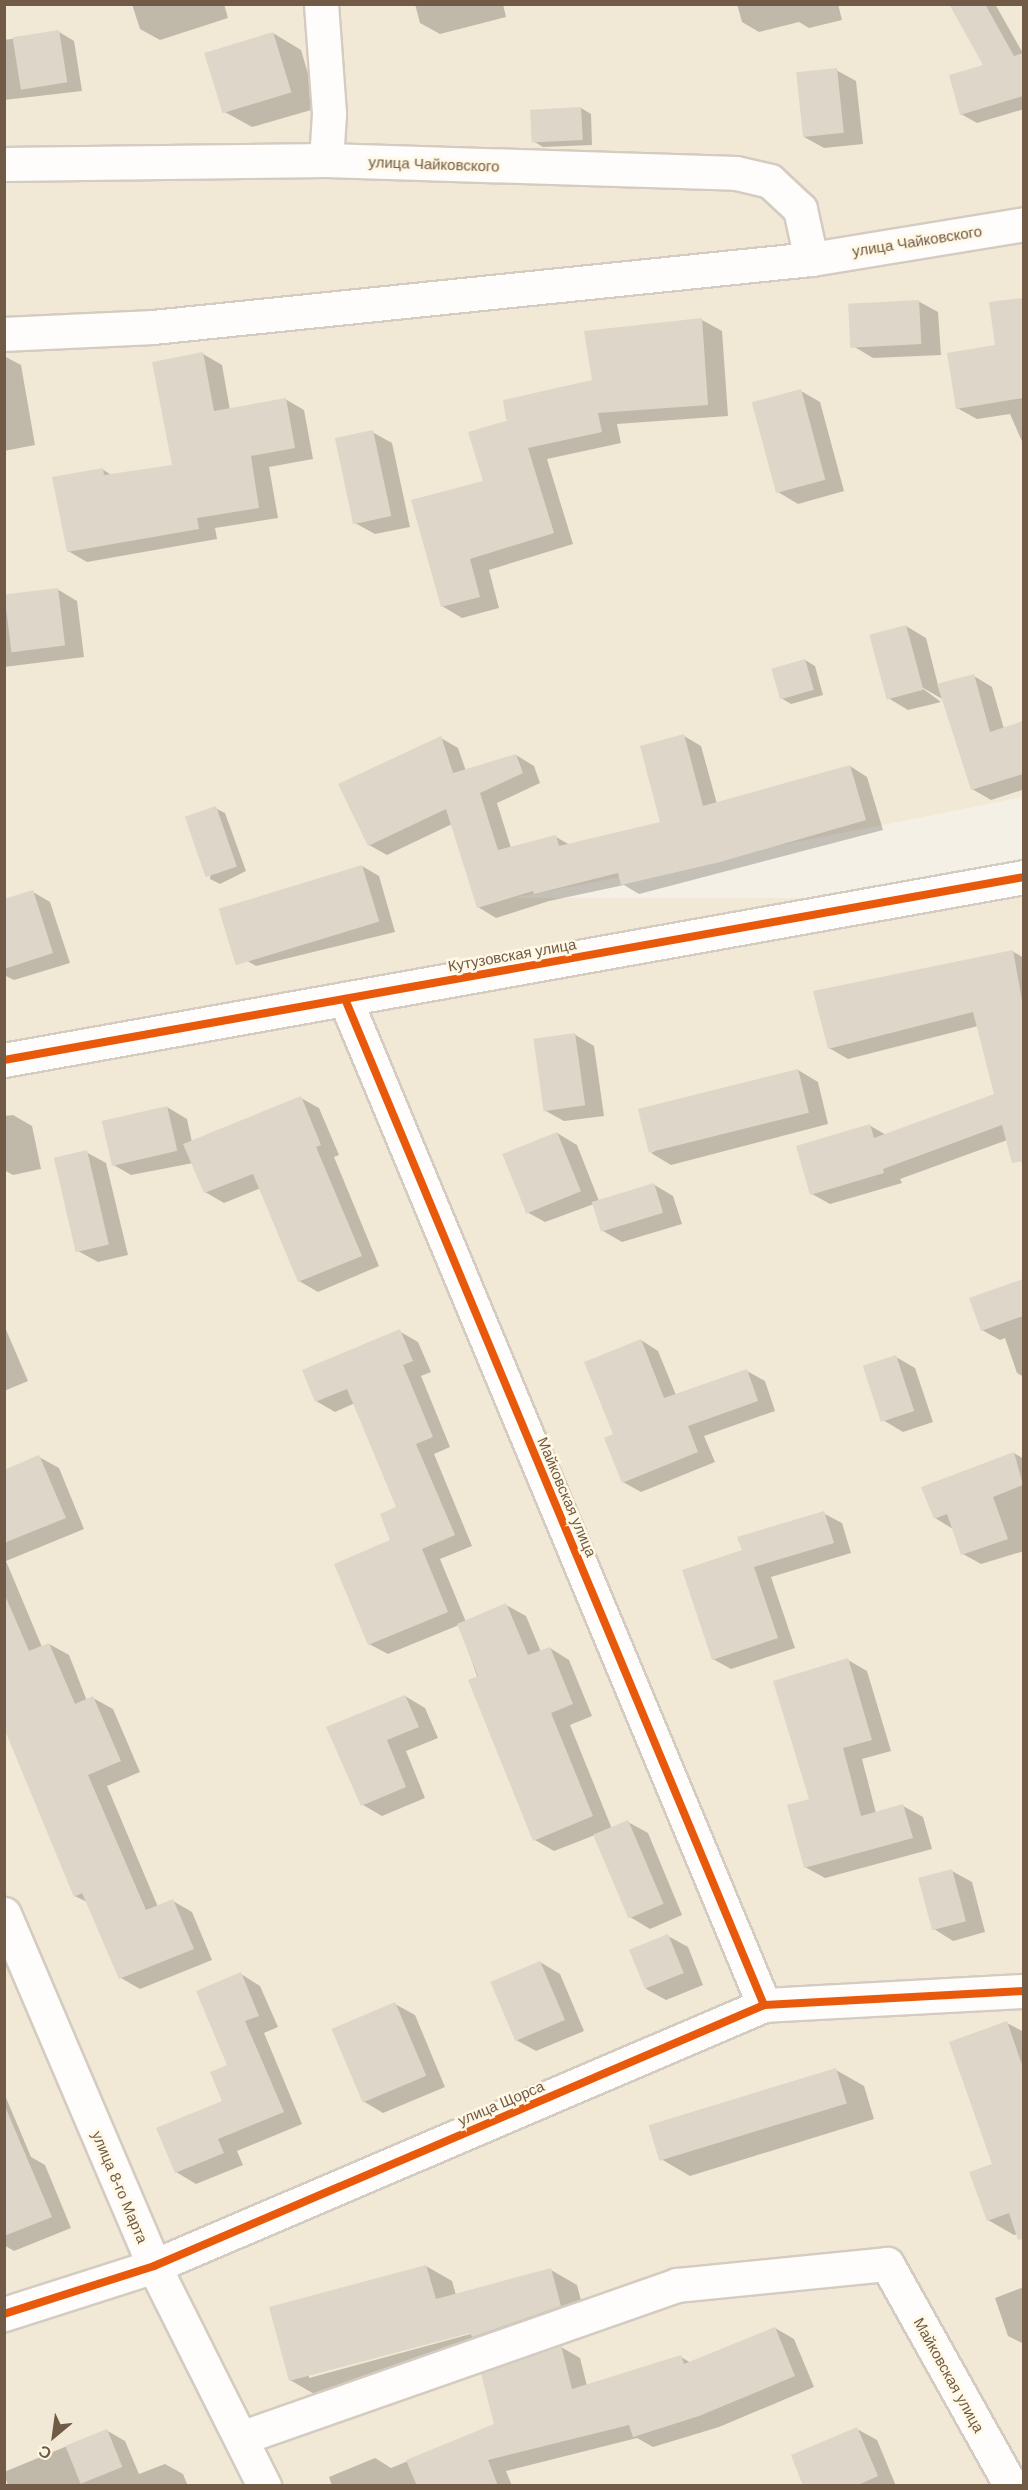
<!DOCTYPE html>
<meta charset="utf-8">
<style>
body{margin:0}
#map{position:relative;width:1028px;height:2490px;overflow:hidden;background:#f5f0e5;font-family:Helvetica,sans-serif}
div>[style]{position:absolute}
.residential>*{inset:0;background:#f1e8d5;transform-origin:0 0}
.shadow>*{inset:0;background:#0003}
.building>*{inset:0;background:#dfd6ca;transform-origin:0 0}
.roads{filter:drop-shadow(2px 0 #d4cbc1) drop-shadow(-2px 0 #d4cbc1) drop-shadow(0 2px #d4cbc1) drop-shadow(0 -2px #d4cbc1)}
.street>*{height:33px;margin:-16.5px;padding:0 16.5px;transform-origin:16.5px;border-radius:16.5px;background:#fefdfb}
.secondary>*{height:33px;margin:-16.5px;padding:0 16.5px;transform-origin:16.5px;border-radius:16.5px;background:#fefdfb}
.cycleway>*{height:8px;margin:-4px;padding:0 4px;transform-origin:4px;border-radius:4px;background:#e8590c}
span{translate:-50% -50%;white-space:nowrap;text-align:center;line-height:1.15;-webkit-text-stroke:5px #fff8e5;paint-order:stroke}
.street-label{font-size:15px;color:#725b46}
.frame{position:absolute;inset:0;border:6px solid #725b46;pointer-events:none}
.north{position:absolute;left:24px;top:2406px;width:60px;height:60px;-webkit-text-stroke:4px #fff8e5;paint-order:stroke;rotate:209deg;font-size:16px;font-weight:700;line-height:24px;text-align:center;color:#725b46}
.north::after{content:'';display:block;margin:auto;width:21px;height:27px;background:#725b46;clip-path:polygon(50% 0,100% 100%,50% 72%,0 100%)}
</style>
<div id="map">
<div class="residential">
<div style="clip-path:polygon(5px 5px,1023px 5px,1023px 797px,5px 999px)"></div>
<div style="left:1023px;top:898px;width:1587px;height:1036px;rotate:90deg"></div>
</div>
<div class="shadow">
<div style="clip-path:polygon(132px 4px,224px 4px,228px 18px,160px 40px,140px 29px)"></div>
<div style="clip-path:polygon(415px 4px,503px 4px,506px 17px,440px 34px,420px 23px)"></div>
<div style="clip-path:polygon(737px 4px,838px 4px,842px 20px,809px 28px,799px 22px,759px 32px,742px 22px)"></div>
<div style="clip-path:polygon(951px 4px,995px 4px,1024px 55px,1024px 109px,977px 123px,961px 114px,985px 66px)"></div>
<div style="clip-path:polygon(59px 32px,74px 41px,82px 91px,4px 100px,4px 40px)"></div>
<div style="clip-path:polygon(273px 33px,301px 50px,318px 108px,252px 127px,223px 111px)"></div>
<div style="clip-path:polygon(836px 70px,856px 81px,863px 144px,824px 148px,804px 137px)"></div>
<div style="clip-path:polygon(581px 108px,591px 114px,592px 145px,543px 147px,533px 141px)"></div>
<div style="clip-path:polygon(1024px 299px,1024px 446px,1010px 414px,977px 419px,957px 408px,997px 346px,991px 303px)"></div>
<div style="clip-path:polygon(918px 301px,938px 312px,941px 355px,873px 358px,853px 346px)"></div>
<div style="clip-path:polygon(702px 320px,722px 331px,728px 416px,617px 424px,621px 443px,547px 459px,573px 544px,489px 570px,499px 608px,462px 618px,442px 606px,485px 482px,511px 421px,594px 381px)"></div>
<div style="clip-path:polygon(203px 354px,222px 365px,230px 410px,285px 399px,304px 410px,313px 459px,269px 467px,278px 518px,215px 528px,217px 539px,87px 562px,68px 551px,102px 469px,113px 476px,173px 466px)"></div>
<div style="clip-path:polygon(4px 356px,21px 365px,35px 445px,4px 451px)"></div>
<div style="clip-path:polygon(801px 391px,820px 402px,844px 491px,798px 504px,778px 492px)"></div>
<div style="clip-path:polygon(372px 432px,392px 443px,410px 527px,375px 534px,355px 523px)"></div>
<div style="clip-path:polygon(57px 589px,77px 601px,84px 657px,4px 667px,4px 596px)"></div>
<div style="clip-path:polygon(906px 626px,926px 638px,938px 685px,974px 676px,992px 687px,1004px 729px,1024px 723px,1024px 794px,1022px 790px,991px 800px,972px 789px,944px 700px,918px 685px,941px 702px,908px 710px,888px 698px)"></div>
<div style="clip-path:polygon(805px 660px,815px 666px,823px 695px,791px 704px,781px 698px)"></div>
<div style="clip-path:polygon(684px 736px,701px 746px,717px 804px,850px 766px,867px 777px,883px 830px,639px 894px,624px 885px,549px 901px,496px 918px,478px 907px,452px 824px,387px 855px,369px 845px,441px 738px,458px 748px,466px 771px,516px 755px,534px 766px,540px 783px,497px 803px,511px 848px,556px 837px,570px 845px,662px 823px)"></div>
<div style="clip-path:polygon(215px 808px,225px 813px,246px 871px,220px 884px,210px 879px)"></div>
<div style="clip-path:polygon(362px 866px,379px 876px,395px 932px,256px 966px,239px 956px)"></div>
<div style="clip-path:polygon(33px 892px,50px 902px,70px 963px,14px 980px,4px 975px,4px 901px)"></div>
<div style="clip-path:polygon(1012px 951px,1024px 958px,1024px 1163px,1017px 1159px,1010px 1139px,900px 1179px,902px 1183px,830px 1204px,812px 1194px,869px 1125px,886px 1135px,996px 1095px,978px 1026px,848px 1059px,829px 1048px)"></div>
<div style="clip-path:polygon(574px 1034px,594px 1046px,604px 1116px,564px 1121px,544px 1110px)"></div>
<div style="clip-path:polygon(798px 1070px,818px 1082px,828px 1124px,671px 1165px,651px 1153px)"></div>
<div style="clip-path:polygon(301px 1098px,319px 1108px,339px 1155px,334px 1157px,379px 1266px,318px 1292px,299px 1281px,261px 1188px,224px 1203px,205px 1192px,193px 1163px,131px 1175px,112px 1164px,167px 1107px,187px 1119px,192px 1142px)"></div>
<div style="clip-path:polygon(13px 1115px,32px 1126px,41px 1169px,13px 1175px,4px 1170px,4px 1116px)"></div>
<div style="clip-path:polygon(557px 1133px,577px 1145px,599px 1201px,653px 1184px,673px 1196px,682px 1224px,622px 1242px,603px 1231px,594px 1204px,545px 1222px,525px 1211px)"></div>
<div style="clip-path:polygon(86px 1152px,106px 1163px,128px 1255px,98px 1262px,78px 1251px)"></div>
<div style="clip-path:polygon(1024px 1280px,1024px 1377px,1017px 1373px,1005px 1338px,1000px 1340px,982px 1330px,971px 1299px)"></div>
<div style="clip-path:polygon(4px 1325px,28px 1381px,4px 1391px)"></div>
<div style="clip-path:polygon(399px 1331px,418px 1342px,431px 1372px,421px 1376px,450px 1447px,434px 1454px,472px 1546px,440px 1559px,466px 1622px,506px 1605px,526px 1616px,541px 1652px,550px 1648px,569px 1660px,592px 1716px,570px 1725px,612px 1829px,628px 1822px,648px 1833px,682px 1915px,650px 1929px,630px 1917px,595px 1835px,554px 1851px,535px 1840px,459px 1625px,388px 1654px,369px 1644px,398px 1508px,355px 1403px,335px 1412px,316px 1401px)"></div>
<div style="clip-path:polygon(641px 1340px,658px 1351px,676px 1395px,747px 1371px,765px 1381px,775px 1411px,704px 1436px,715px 1462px,641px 1492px,623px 1482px,614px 1435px)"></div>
<div style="clip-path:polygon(896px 1357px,915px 1368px,933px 1422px,903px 1432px,883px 1420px)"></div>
<div style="clip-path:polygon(1014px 1453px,1024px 1459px,1024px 1551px,981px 1564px,963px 1554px,953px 1529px,935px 1518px)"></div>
<div style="clip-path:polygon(39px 1457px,59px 1468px,84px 1529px,6px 1561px,42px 1647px,49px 1644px,69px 1655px,87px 1701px,93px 1698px,113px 1709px,140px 1772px,107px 1786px,158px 1907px,173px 1901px,192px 1912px,212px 1960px,140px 1989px,121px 1978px,89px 1903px,75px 1896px,4px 1722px,4px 1472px)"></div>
<div style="clip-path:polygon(823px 1513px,842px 1523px,851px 1553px,771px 1577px,795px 1648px,731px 1669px,713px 1659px,743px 1551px)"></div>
<div style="clip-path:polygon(848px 1660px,867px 1671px,891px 1751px,862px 1759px,876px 1813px,903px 1806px,923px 1817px,932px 1849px,825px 1878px,805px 1867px,811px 1800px)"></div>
<div style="clip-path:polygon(405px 1696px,425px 1708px,438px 1738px,406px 1751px,425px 1798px,382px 1816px,363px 1805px,328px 1728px)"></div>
<div style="clip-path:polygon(952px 1871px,972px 1882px,985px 1932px,953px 1941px,934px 1929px)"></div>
<div style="clip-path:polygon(668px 1936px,688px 1947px,703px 1985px,666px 2000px,646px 1989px)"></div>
<div style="clip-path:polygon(540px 1962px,560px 1974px,584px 2031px,536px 2051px,516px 2040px)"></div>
<div style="clip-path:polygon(241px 1974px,260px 1986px,278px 2027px,264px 2033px,302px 2124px,237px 2151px,243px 2165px,196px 2184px,176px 2172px,224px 2102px)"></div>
<div style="clip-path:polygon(395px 2004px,415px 2015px,445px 2087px,383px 2113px,363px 2101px)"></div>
<div style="clip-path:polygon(1007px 2023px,1024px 2032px,1024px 2232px,1014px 2235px,988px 2220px)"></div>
<div style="clip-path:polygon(836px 2070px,864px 2086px,874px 2119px,690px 2176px,661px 2159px)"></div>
<div style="clip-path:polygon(4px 2093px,31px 2157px,45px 2165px,71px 2228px,14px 2251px,4px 2245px)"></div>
<div style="clip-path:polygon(evenodd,426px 2266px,452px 2281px,456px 2295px,551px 2270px,577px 2285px,586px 2320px,316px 2395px,290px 2380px,426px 2266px,477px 2329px,478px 2332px,309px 2378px,309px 2375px,477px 2329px)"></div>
<div style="clip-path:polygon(1024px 2287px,1024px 2344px,1008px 2336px,995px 2298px)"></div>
<div style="clip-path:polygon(775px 2328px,794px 2339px,814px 2387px,719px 2427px,653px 2447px,637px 2438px,506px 2471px,512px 2486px,332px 2486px,329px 2477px,375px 2458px,391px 2468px,496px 2425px,561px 2347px,580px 2358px,587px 2386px,681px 2357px,691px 2363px)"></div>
<div style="clip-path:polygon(857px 2429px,877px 2440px,896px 2486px,805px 2486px)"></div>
<div style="clip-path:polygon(106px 2430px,125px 2441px,139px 2474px,165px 2464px,183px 2474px,188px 2486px,8px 2486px,4px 2472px)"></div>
</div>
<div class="building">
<div style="clip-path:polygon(949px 4px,985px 4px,1014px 56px,1023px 53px,1023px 96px,960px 115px,949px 75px,983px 65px)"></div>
<div style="left:59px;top:30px;width:53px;height:47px;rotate:81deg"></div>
<div style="left:273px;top:32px;width:63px;height:72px;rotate:73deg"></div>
<div style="left:837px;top:68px;width:65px;height:41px;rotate:84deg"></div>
<div style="left:581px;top:107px;width:33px;height:51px;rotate:87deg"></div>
<div style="clip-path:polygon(1023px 298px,1023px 398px,956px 409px,947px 353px,995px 345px,989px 302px)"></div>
<div style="left:919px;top:300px;width:44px;height:71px;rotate:87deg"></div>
<div style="clip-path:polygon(702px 318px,708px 405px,598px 413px,602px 432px,528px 448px,554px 533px,470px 559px,480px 597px,441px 607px,411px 500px,483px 481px,468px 432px,509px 420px,506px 420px,503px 400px,592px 380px,584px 331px)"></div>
<div style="clip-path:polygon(203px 352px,214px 411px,286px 398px,295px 448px,251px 456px,259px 508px,197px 518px,199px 529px,67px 552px,52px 477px,103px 468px,104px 475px,172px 465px,152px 362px)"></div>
<div style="left:801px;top:389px;width:94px;height:51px;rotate:75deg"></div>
<div style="left:373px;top:430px;width:88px;height:39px;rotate:78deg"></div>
<div style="left:58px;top:588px;width:58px;height:54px;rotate:83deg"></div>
<div style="left:906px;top:625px;width:67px;height:38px;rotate:75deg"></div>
<div style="left:805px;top:659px;width:32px;height:35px;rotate:74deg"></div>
<div style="clip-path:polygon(974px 674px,990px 732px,1023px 721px,1023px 774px,971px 790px,937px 684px)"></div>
<div style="clip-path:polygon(684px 734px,703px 806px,850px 765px,866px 820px,720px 862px,621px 885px,618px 873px,534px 894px,533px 891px,477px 908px,446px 809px,368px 846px,338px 784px,441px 736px,453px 773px,516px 754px,523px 773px,480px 793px,498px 850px,556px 835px,559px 846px,660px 822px,640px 746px)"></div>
<div style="left:216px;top:806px;width:64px;height:33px;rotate:71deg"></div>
<div style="left:362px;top:865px;width:59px;height:150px;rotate:73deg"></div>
<div style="clip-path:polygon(33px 890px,53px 953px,4px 969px,4px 899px)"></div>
<div style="clip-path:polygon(1013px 950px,1023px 1006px,1023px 1161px,1012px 1163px,1002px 1125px,883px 1169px,884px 1173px,810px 1195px,796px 1146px,870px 1124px,874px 1138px,994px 1094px,973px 1012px,828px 1049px,813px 991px)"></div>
<div style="left:575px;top:1033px;width:73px;height:42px;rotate:82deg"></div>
<div style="left:798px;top:1069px;width:45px;height:165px;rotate:76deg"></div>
<div style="clip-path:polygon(301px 1096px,321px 1145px,316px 1147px,362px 1256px,298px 1282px,253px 1174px,204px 1193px,183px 1144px)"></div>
<div style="left:167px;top:1106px;width:46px;height:67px;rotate:77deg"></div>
<div style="left:557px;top:1132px;width:64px;height:59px;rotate:68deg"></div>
<div style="left:87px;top:1150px;width:97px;height:34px;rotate:77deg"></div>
<div style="left:654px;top:1183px;width:31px;height:65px;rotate:73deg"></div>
<div style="clip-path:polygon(1023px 1279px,1023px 1316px,981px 1331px,969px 1298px)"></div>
<div style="clip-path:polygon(400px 1329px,413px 1361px,403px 1365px,433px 1437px,416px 1444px,455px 1535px,422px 1549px,448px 1612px,368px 1645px,334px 1564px,390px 1540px,380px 1514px,396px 1507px,347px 1389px,315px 1402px,302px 1370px)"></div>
<div style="clip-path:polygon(641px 1339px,664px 1398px,747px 1369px,758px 1401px,688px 1426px,698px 1452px,622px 1483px,604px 1438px,613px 1434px,584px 1362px)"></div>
<div style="left:896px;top:1355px;width:59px;height:35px;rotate:72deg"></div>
<div style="clip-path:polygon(1014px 1452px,1023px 1485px,993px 1497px,1008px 1539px,961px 1555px,947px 1514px,934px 1519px,921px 1487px)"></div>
<div style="clip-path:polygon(39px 1455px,66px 1518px,4px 1543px,4px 1470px)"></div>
<div style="clip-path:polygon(824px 1511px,834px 1543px,754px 1567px,778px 1638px,712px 1660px,682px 1570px,742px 1550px,737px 1537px)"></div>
<div style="clip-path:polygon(4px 1593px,29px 1651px,49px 1643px,75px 1704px,93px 1696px,121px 1761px,88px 1775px,146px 1910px,173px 1899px,194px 1949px,119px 1979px,82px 1893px,74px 1897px,4px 1728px)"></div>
<div style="clip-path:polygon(506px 1603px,528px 1655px,550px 1647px,573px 1704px,551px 1713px,593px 1816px,533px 1841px,468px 1680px,478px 1676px,457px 1624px)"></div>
<div style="clip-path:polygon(848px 1658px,872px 1740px,843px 1748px,861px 1816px,903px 1804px,913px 1838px,804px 1868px,787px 1805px,809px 1799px,773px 1681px)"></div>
<div style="clip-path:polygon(405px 1695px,419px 1727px,387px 1740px,406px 1787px,361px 1806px,326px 1727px)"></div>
<div style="left:628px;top:1820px;width:91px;height:38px;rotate:67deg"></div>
<div style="left:952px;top:1869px;width:54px;height:35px;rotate:75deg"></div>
<div style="left:668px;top:1934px;width:42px;height:42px;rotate:68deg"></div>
<div style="left:540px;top:1961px;width:64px;height:54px;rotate:67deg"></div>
<div style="clip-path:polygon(241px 1972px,259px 2016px,245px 2021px,284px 2112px,218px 2139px,224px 2153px,175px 2173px,156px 2128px,222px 2101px,210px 2072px,227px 2065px,196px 1991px)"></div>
<div style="left:395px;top:2002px;width:80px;height:69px;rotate:67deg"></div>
<div style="clip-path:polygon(1007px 2021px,1023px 2068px,1023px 2239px,1018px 2240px,1009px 2213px,987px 2221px,969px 2172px,992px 2164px,949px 2042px)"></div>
<div style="left:836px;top:2068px;width:37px;height:196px;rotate:73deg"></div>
<div style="clip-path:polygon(4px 2104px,52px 2217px,4px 2236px)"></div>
<div style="clip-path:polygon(426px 2265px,436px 2299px,551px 2268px,561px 2306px,472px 2337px,470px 2333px,289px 2381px,269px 2307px)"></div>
<div style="clip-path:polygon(775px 2327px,795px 2376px,699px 2416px,633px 2437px,629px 2425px,488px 2460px,498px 2486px,417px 2486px,406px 2460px,494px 2424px,481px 2374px,561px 2345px,572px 2389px,681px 2355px,684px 2364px)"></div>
<div style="clip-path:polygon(857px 2427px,878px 2476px,856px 2486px,803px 2486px,791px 2455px)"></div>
<div style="left:107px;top:2429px;width:41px;height:45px;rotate:68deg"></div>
</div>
<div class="roads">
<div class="street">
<div style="left:321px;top:4px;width:110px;rotate:85.8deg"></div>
<div style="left:329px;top:114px;width:46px;rotate:93.7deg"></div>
<div style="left:4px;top:164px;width:322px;rotate:-0.7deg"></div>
<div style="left:326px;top:160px;width:410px;rotate:1.8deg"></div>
<div style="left:736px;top:173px;width:35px;rotate:13deg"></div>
<div style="left:770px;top:181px;width:41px;rotate:43deg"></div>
<div style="left:800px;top:209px;width:51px;rotate:77.6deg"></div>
<div style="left:4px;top:334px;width:149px;rotate:-2.7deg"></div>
<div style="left:153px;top:327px;width:662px;rotate:-5.9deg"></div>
<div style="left:811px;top:259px;width:216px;rotate:-9.3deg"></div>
<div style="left:345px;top:999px;width:1090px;rotate:67.39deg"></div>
<div style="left:4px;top:1914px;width:383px;rotate:66.9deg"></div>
<div style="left:154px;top:2266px;width:246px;rotate:63.4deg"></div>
<div style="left:4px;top:2314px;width:157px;rotate:-17.7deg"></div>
<div style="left:154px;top:2266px;width:663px;rotate:-23.16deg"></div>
<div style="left:764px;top:2005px;width:260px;rotate:-3.1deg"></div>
<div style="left:243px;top:2437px;width:460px;rotate:-19.3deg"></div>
<div style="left:677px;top:2285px;width:211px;rotate:-5.7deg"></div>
<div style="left:887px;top:2264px;width:254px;rotate:60.8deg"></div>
</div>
<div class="secondary">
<div style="left:4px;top:1060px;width:1036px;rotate:-10.17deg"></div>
</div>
</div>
<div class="cycleway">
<div style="left:345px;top:999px;width:1090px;rotate:67.39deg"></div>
<div style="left:4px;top:1060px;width:1036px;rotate:-10.17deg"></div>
<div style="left:4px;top:2314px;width:157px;rotate:-17.7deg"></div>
<div style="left:154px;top:2266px;width:663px;rotate:-23.16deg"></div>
<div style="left:764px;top:2005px;width:260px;rotate:-3.1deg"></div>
</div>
<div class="street-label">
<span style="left:434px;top:164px;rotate:2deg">улица Чайковского</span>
<span style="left:917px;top:241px;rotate:-9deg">улица Чайковского</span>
<span style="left:512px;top:955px;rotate:-10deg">Кутузовская улица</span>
<span style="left:567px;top:1497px;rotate:67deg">Майковская улица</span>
<span style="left:501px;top:2103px;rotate:-23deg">улица Щорса</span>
<span style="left:120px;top:2187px;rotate:67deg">улица 8-го Марта</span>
<span style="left:949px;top:2375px;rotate:61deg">Майковская улица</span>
</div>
<div class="frame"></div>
<div class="north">С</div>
</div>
